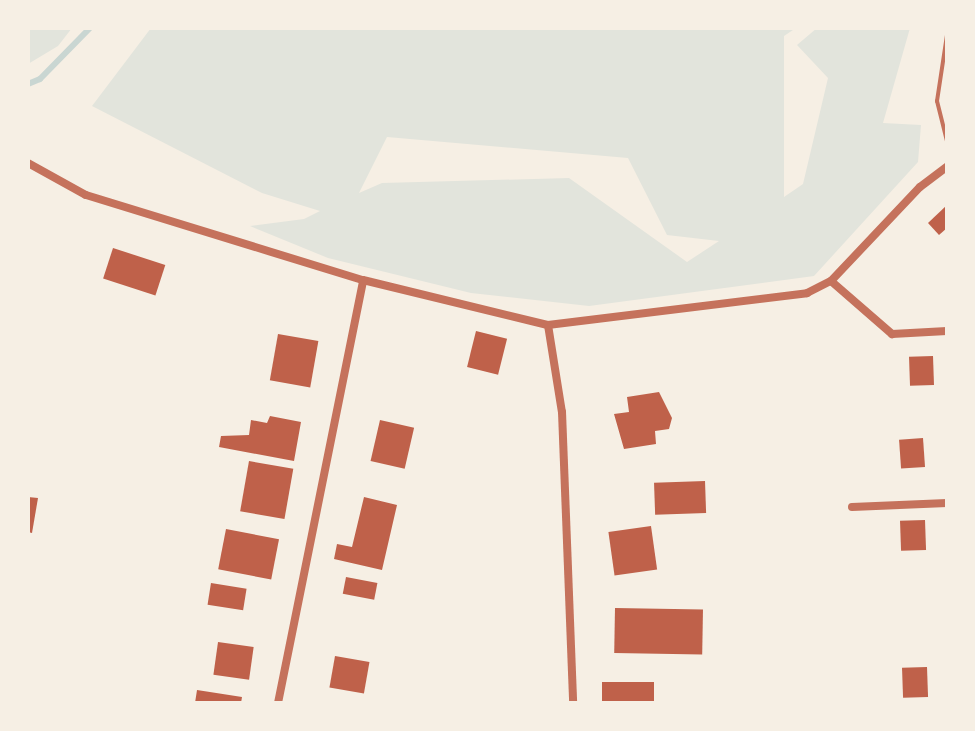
<!DOCTYPE html>
<style>
body{margin:0}
#map{position:relative;width:975px;height:731px;overflow:hidden;background:#f6efe4;font-family:"Alegreya Sans",sans-serif}
div>[style]{position:absolute}
.green>*{inset:0;background:#e2e4dc}
.stream>*{height:6px;margin:-3px;padding:0 3px;transform-origin:3px;border-radius:3px;background:#c9d6d2}
.building>*{inset:0;background:#bf614a;transform-origin:0 0}
.service>*{height:4px;margin:-2px;padding:0 2px;transform-origin:2px;border-radius:2px;background:#c5725c}
.minor>*{height:8px;margin:-4px;padding:0 4px;transform-origin:4px;border-radius:4px;background:#c5725c}
span{translate:-50% -50%;white-space:nowrap;text-align:center;line-height:1.15;-webkit-text-stroke:8px #f6efe4;paint-order:stroke}
.frame{position:absolute;inset:0;border:30px solid #f6efe4;pointer-events:none}
</style>
<div id="map">
<div class="green">
<div style="clip-path:polygon(28px 28px,72px 28px,58px 46px,28px 64px)"></div>
<div style="clip-path:polygon(evenodd,151px 28px,796px 28px,784px 36px,784px 197px,803px 184px,828px 78px,797px 45px,817px 28px,910px 28px,883px 123px,921px 125px,918px 162px,814px 276px,589px 306px,471px 293px,328px 258px,250px 226px,304px 219px,320px 211px,262px 193px,92px 106px,151px 28px,387px 137px,628px 158px,667px 235px,719px 241px,687px 262px,569px 178px,382px 183px,359px 193px,387px 137px)"></div>
</div>
<div class="stream">
<div style="left:28px;top:84px;width:13px;rotate:-23deg"></div>
<div style="left:40px;top:79px;width:71px;rotate:-45.6deg"></div>
</div>
<div class="building">
<div style="clip-path:polygon(947px 205px,947px 228px,939px 235px,928px 223px)"></div>
<div style="left:113px;top:248px;width:55px;height:32px;rotate:18deg"></div>
<div style="left:476px;top:331px;width:32px;height:37px;rotate:14deg"></div>
<div style="left:278px;top:334px;width:41px;height:47px;rotate:10deg"></div>
<div style="left:933px;top:356px;width:29px;height:24px;rotate:88deg"></div>
<div style="clip-path:polygon(659px 392px,672px 418px,669px 429px,655px 431px,656px 444px,624px 449px,614px 414px,629px 412px,627px 397px)"></div>
<div style="clip-path:polygon(270px 416px,301px 422px,294px 461px,219px 447px,221px 436px,249px 435px,251px 420px,267px 423px)"></div>
<div style="left:380px;top:420px;width:35px;height:42px;rotate:13deg"></div>
<div style="left:923px;top:438px;width:29px;height:24px;rotate:86deg"></div>
<div style="left:249px;top:461px;width:45px;height:51px;rotate:10deg"></div>
<div style="left:705px;top:481px;width:32px;height:51px;rotate:88deg"></div>
<div style="clip-path:polygon(28px 497px,38px 498px,32px 533px,28px 532px)"></div>
<div style="clip-path:polygon(364px 497px,397px 505px,382px 570px,334px 559px,337px 544px,352px 547px)"></div>
<div style="left:925px;top:520px;width:30px;height:25px;rotate:88deg"></div>
<div style="left:651px;top:526px;width:44px;height:43px;rotate:82deg"></div>
<div style="left:226px;top:529px;width:54px;height:41px;rotate:11deg"></div>
<div style="left:346px;top:577px;width:32px;height:17px;rotate:11deg"></div>
<div style="left:211px;top:583px;width:36px;height:22px;rotate:9deg"></div>
<div style="left:615px;top:608px;width:88px;height:45px;rotate:1deg"></div>
<div style="left:218px;top:642px;width:36px;height:33px;rotate:8deg"></div>
<div style="left:335px;top:656px;width:35px;height:32px;rotate:10deg"></div>
<div style="left:927px;top:667px;width:30px;height:25px;rotate:88deg"></div>
<div style="left:654px;top:682px;width:21px;height:52px;rotate:90deg"></div>
<div style="clip-path:polygon(197px 690px,242px 697px,241px 703px,195px 703px)"></div>
</div>
<div class="service">
<div style="left:947px;top:35px;width:67px;rotate:98.6deg"></div>
<div style="left:937px;top:101px;width:41px;rotate:76deg"></div>
</div>
<div class="minor">
<div style="left:28px;top:163px;width:66px;rotate:28.9deg"></div>
<div style="left:86px;top:195px;width:290px;rotate:17.1deg"></div>
<div style="left:363px;top:280px;width:190px;rotate:13.7deg"></div>
<div style="left:548px;top:325px;width:261px;rotate:-7deg"></div>
<div style="left:807px;top:293px;width:27px;rotate:-27deg"></div>
<div style="left:831px;top:281px;width:129px;rotate:-46.6deg"></div>
<div style="left:920px;top:187px;width:34px;rotate:-37deg"></div>
<div style="left:831px;top:281px;width:81px;rotate:41deg"></div>
<div style="left:892px;top:334px;width:55px;rotate:-3.1deg"></div>
<div style="left:548px;top:325px;width:88px;rotate:80.9deg"></div>
<div style="left:562px;top:412px;width:291px;rotate:87.8deg"></div>
<div style="left:852px;top:507px;width:95px;rotate:-2.4deg"></div>
<div style="left:278px;top:703px;width:431px;rotate:-78.6deg"></div>
</div>
<div class="frame"></div>
</div>
